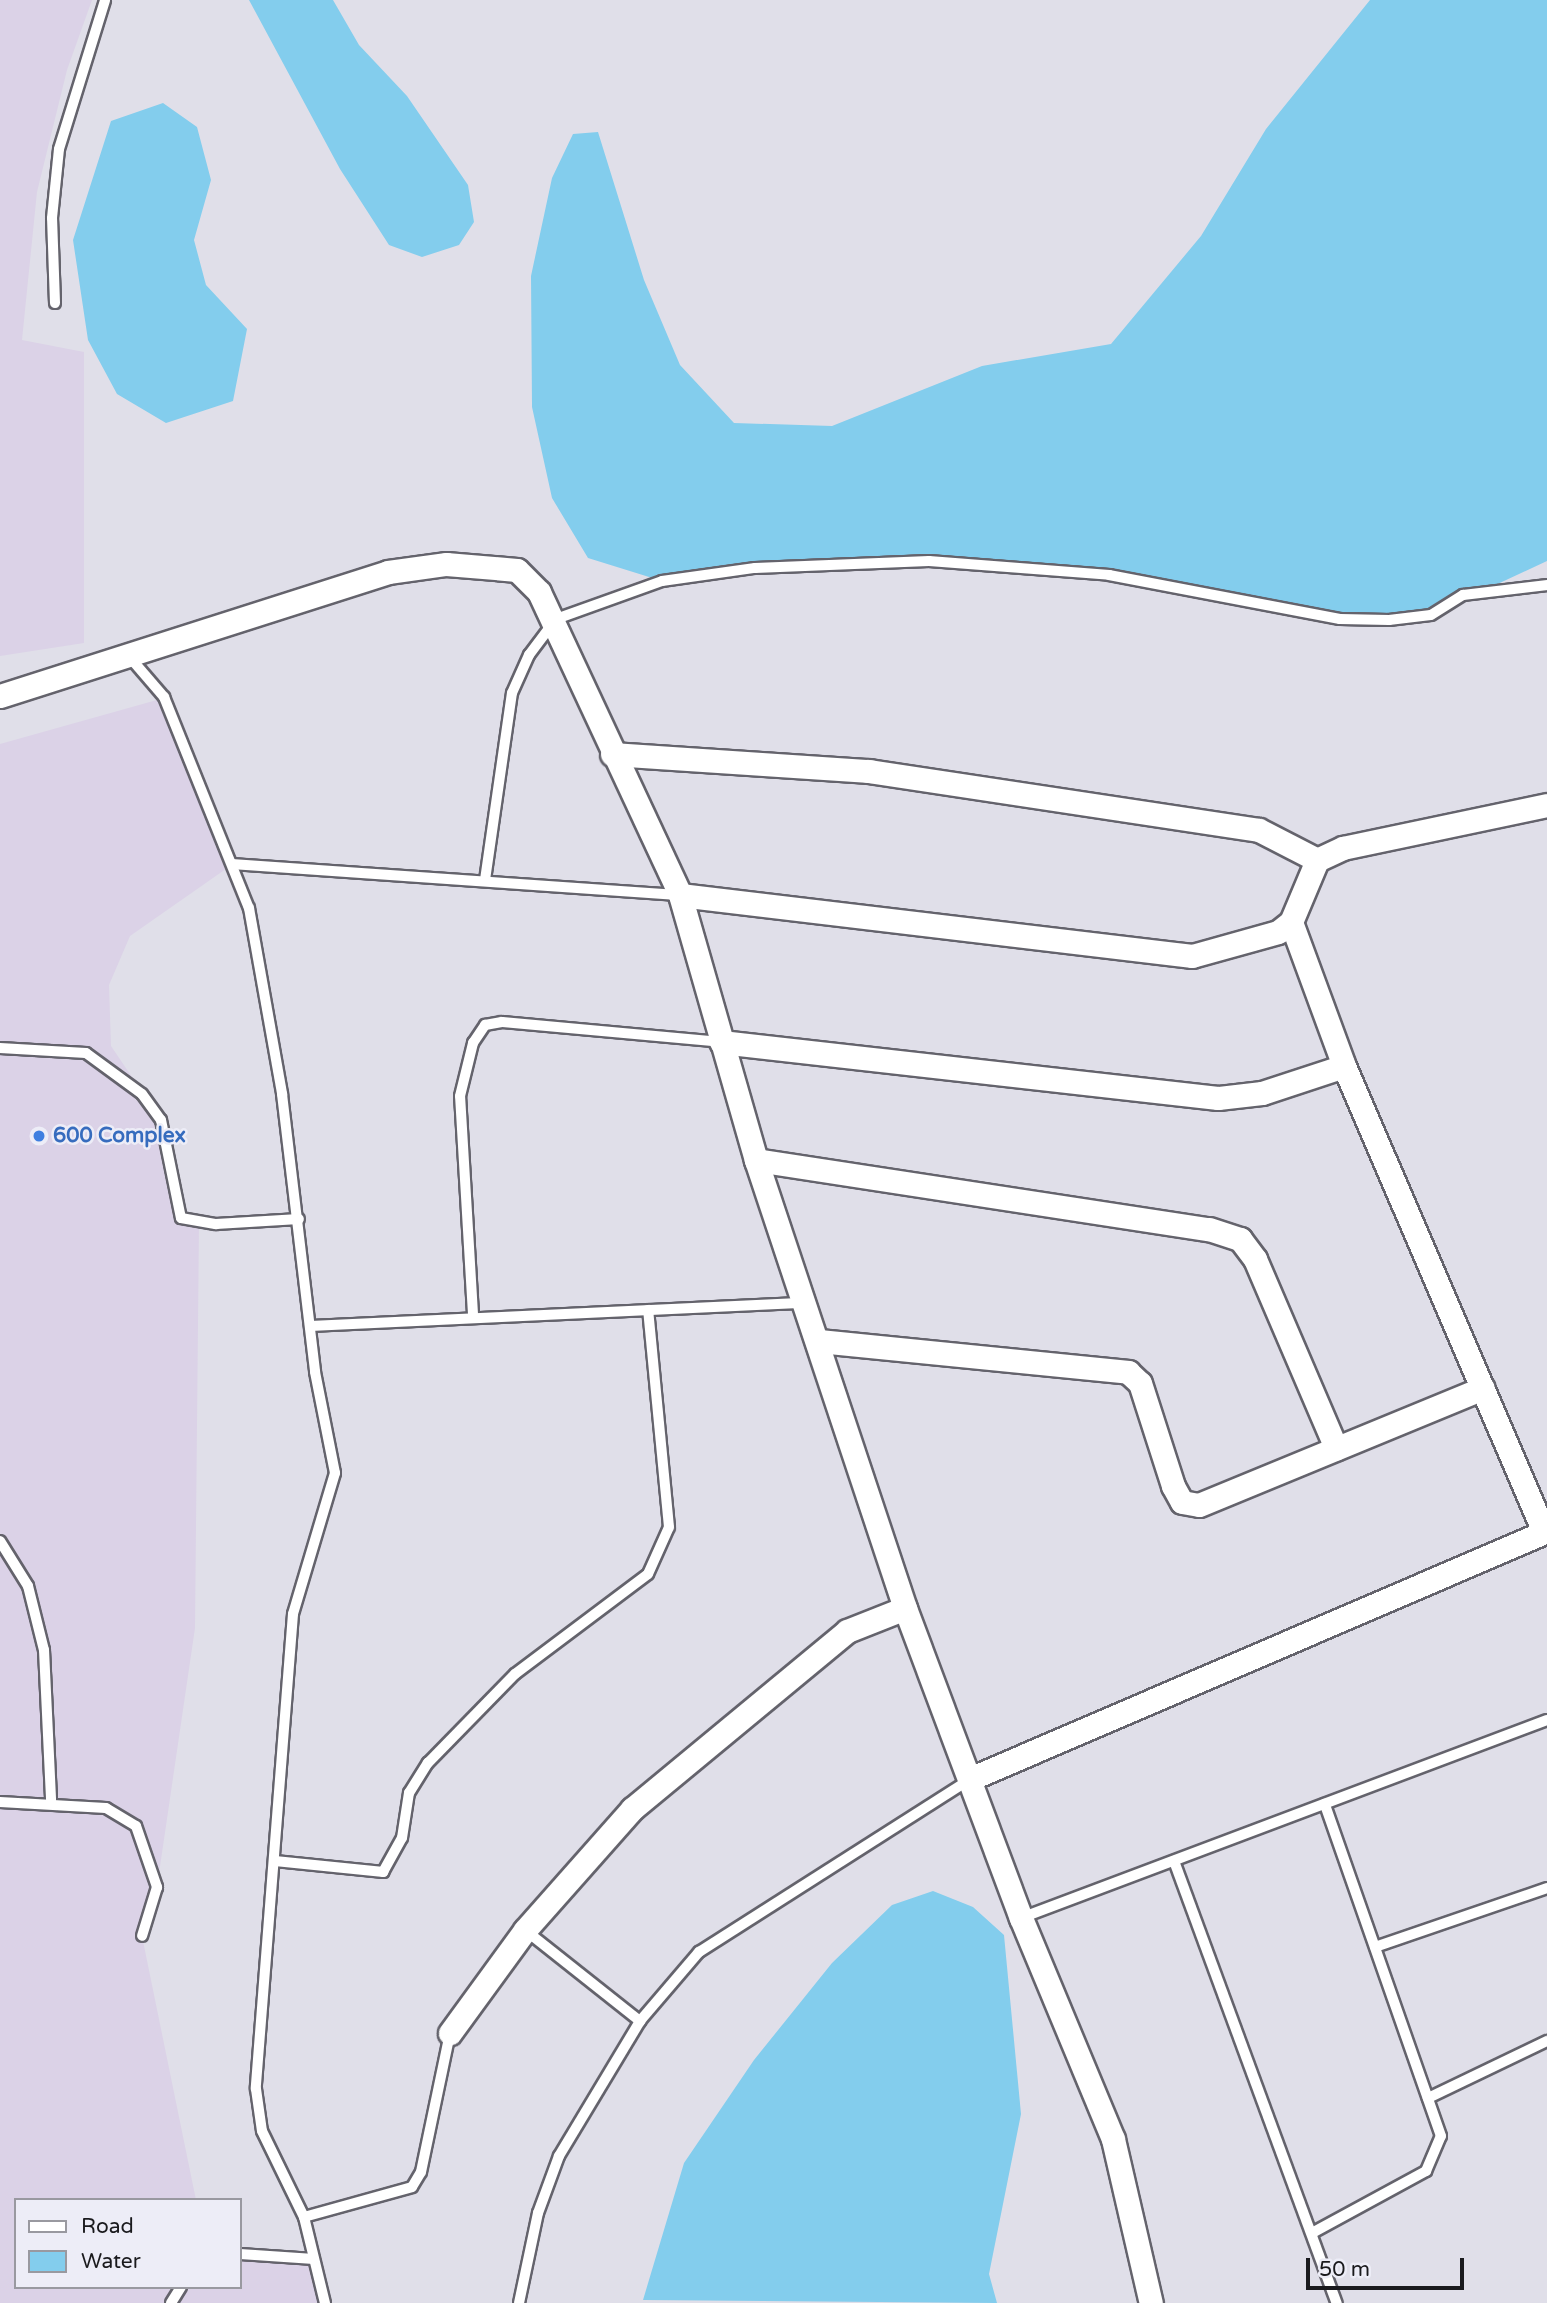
<!DOCTYPE html>
<style>
body{margin:0}
#map{position:relative;width:1547px;height:2303px;overflow:hidden;background:#e0dfe9;font-family:"Varela Round",sans-serif}
div>[style]{position:absolute}
.commercial>*{inset:0;background:#dbd2e7}
.water>*{inset:0;background:#83cded}
.roads{filter:drop-shadow(2px 0 #64636c) drop-shadow(-2px 0 #64636c) drop-shadow(0 2px #64636c) drop-shadow(0 -2px #64636c)}
.service>*{height:10px;margin:-5px;padding:0 5px;transform-origin:5px;border-radius:5px;background:#fff}
.minor>*{height:23px;margin:-11.5px;padding:0 11.5px;transform-origin:11.5px;border-radius:11.5px;background:#fff}
.dots>*{width:19px;height:19px;translate:-50% -50%;box-sizing:border-box;border:4px solid #ededf7;border-radius:50%}
span{translate:-50% -50%;white-space:nowrap;text-align:center;line-height:1.15;-webkit-text-stroke:5px #ededf7;paint-order:stroke}
.shop-label{font-size:21px;color:#366cbe;font-weight:700}
.left{translate:0 -50%;text-align:left}
.legend{position:absolute;left:14px;top:2198px;width:228px;height:91px;box-sizing:border-box;background:#ededf7;border:2px solid #9999a0;margin:0;padding:9px 12px;list-style:none;font-size:21px;color:#1a1a1d}
.legend li{display:flex;align-items:center;gap:14px;height:35px}
.legend b{width:35px;border:2px solid #9999a0}
.scale{position:absolute;left:1306px;top:2258px;width:158px;height:32px;box-sizing:border-box;border:4px solid #1a1a1d;border-top:0;padding-left:9px;font-size:21px;line-height:24px;white-space:nowrap;color:#1a1a1d;-webkit-text-stroke:5px #ededf7;paint-order:stroke}
</style>
<div id="map">
<div class="commercial">
<div style="clip-path:polygon(0 0,92px 0,67px 70px,37px 192px,22px 340px,84px 352px,84px 643px,0 656px)"></div>
<div style="clip-path:polygon(164px 698px,233px 864px,130px 936px,109px 985px,111px 1046px,153px 1108px,177px 1211px,199px 1224px,195px 1628px,157px 1887px,142px 1936px,196px 2200px,16px 2200px,16px 2287px,240px 2287px,240px 2254px,314px 2259px,325px 2303px,0 2303px,0 744px)"></div>
</div>
<div class="water">
<div style="clip-path:polygon(249px 0,333px 0,359px 45px,407px 96px,468px 185px,474px 222px,459px 245px,422px 257px,389px 245px,340px 169px)"></div>
<div style="clip-path:polygon(1370px 0,1547px 0,1547px 561px,1431px 615px,1340px 619px,1109px 575px,929px 561px,755px 568px,662px 581px,588px 558px,552px 498px,532px 407px,531px 276px,552px 178px,573px 134px,598px 132px,644px 280px,680px 365px,734px 423px,832px 426px,982px 366px,1111px 344px,1201px 236px,1266px 129px)"></div>
<div style="clip-path:polygon(163px 103px,197px 127px,211px 180px,194px 240px,206px 285px,247px 329px,233px 401px,166px 423px,117px 394px,88px 340px,73px 240px,111px 121px)"></div>
<div style="clip-path:polygon(933px 1891px,973px 1907px,1004px 1935px,1021px 2114px,989px 2274px,997px 2303px,643px 2300px,684px 2163px,754px 2060px,832px 1963px,892px 1905px)"></div>
</div>
<div class="roads">
<div class="service">
<div style="left:55px;top:303px;width:85px;rotate:-92deg"></div>
<div style="left:52px;top:218px;width:69px;rotate:-84.2deg"></div>
<div style="left:59px;top:149px;width:156px;rotate:-72.8deg"></div>
<div style="left:127px;top:654px;width:57px;rotate:49.3deg"></div>
<div style="left:164px;top:697px;width:227px;rotate:68.1deg"></div>
<div style="left:249px;top:908px;width:189px;rotate:79.9deg"></div>
<div style="left:282px;top:1094px;width:280px;rotate:83.2deg"></div>
<div style="left:315px;top:1372px;width:103px;rotate:78.8deg"></div>
<div style="left:335px;top:1473px;width:147px;rotate:106.6deg"></div>
<div style="left:293px;top:1614px;width:476px;rotate:94.5deg"></div>
<div style="left:256px;top:2089px;width:42px;rotate:81.9deg"></div>
<div style="left:262px;top:2131px;width:96px;rotate:64deg"></div>
<div style="left:304px;top:2217px;width:89px;rotate:76.3deg"></div>
<div style="left:233px;top:864px;width:448px;rotate:4deg"></div>
<div style="left:485px;top:880px;width:189px;rotate:-81.8deg"></div>
<div style="left:512px;top:693px;width:42px;rotate:-65.9deg"></div>
<div style="left:529px;top:655px;width:45px;rotate:-53.1deg"></div>
<div style="left:556px;top:619px;width:113px;rotate:-19.7deg"></div>
<div style="left:662px;top:581px;width:94px;rotate:-8deg"></div>
<div style="left:755px;top:568px;width:174px;rotate:-2.3deg"></div>
<div style="left:929px;top:561px;width:181px;rotate:4.4deg"></div>
<div style="left:1109px;top:575px;width:235px;rotate:10.8deg"></div>
<div style="left:1340px;top:619px;width:49px;rotate:1.2deg"></div>
<div style="left:1389px;top:620px;width:42px;rotate:-6.8deg"></div>
<div style="left:1431px;top:615px;width:38px;rotate:-32deg"></div>
<div style="left:1463px;top:595px;width:85px;rotate:-6.8deg"></div>
<div style="left:0;top:1048px;width:86px;rotate:3.3deg"></div>
<div style="left:86px;top:1053px;width:69px;rotate:36.2deg"></div>
<div style="left:142px;top:1094px;width:32px;rotate:54deg"></div>
<div style="left:161px;top:1120px;width:100px;rotate:78.5deg"></div>
<div style="left:181px;top:1218px;width:36px;rotate:10deg"></div>
<div style="left:216px;top:1224px;width:83px;rotate:-3.4deg"></div>
<div style="left:473px;top:1314px;width:218px;rotate:-93.4deg"></div>
<div style="left:460px;top:1096px;width:55px;rotate:-76.2deg"></div>
<div style="left:473px;top:1043px;width:22px;rotate:-56deg"></div>
<div style="left:485px;top:1025px;width:17px;rotate:-10deg"></div>
<div style="left:502px;top:1022px;width:220px;rotate:5.2deg"></div>
<div style="left:310px;top:1326px;width:495px;rotate:-2.7deg"></div>
<div style="left:0;top:1541px;width:53px;rotate:58.1deg"></div>
<div style="left:28px;top:1586px;width:66px;rotate:76deg"></div>
<div style="left:44px;top:1650px;width:150px;rotate:87.3deg"></div>
<div style="left:0;top:1802px;width:106px;rotate:3.2deg"></div>
<div style="left:106px;top:1808px;width:35px;rotate:31deg"></div>
<div style="left:136px;top:1826px;width:65px;rotate:71deg"></div>
<div style="left:157px;top:1887px;width:51px;rotate:107deg"></div>
<div style="left:275px;top:1861px;width:109px;rotate:5.8deg"></div>
<div style="left:383px;top:1872px;width:39px;rotate:-61deg"></div>
<div style="left:402px;top:1838px;width:46px;rotate:-81.2deg"></div>
<div style="left:409px;top:1793px;width:36px;rotate:-58deg"></div>
<div style="left:428px;top:1763px;width:124px;rotate:-45.7deg"></div>
<div style="left:515px;top:1674px;width:166px;rotate:-36.9deg"></div>
<div style="left:648px;top:1574px;width:51px;rotate:-65.9deg"></div>
<div style="left:669px;top:1527px;width:218px;rotate:-95.5deg"></div>
<div style="left:1174px;top:1861px;width:471px;rotate:69.8deg"></div>
<div style="left:1021px;top:1918px;width:562px;rotate:-20.63deg"></div>
<div style="left:525px;top:1930px;width:147px;rotate:38.4deg"></div>
<div style="left:1375px;top:1947px;width:182px;rotate:-18.9deg"></div>
<div style="left:1428px;top:2098px;width:132px;rotate:-25.6deg"></div>
<div style="left:304px;top:2217px;width:112px;rotate:-15.5deg"></div>
<div style="left:412px;top:2187px;width:17px;rotate:-59deg"></div>
<div style="left:421px;top:2172px;width:142px;rotate:-78.2deg"></div>
<div style="left:1312px;top:2233px;width:130px;rotate:-28.5deg"></div>
<div style="left:1426px;top:2171px;width:38px;rotate:-67deg"></div>
<div style="left:1441px;top:2136px;width:352px;rotate:-109.3deg"></div>
<div style="left:240px;top:2254px;width:74px;rotate:3.9deg"></div>
<div style="left:171px;top:2303px;width:19px;rotate:-58deg"></div>
<div style="left:519px;top:2303px;width:92px;rotate:-78.1deg"></div>
<div style="left:538px;top:2213px;width:61px;rotate:-69.8deg"></div>
<div style="left:559px;top:2156px;width:157px;rotate:-59deg"></div>
<div style="left:640px;top:2021px;width:91px;rotate:-49.5deg"></div>
<div style="left:699px;top:1952px;width:320px;rotate:-32.5deg"></div>
</div>
<div class="minor">
<div style="left:0;top:696px;width:407px;rotate:-17.7deg"></div>
<div style="left:388px;top:572px;width:59px;rotate:-7.9deg"></div>
<div style="left:446px;top:564px;width:71px;rotate:4.8deg"></div>
<div style="left:517px;top:570px;width:31px;rotate:45deg"></div>
<div style="left:539px;top:592px;width:334px;rotate:65deg"></div>
<div style="left:680px;top:895px;width:276px;rotate:74deg"></div>
<div style="left:756px;top:1160px;width:472px;rotate:71.6deg"></div>
<div style="left:905px;top:1608px;width:331px;rotate:69.5deg"></div>
<div style="left:1021px;top:1918px;width:239px;rotate:67.4deg"></div>
<div style="left:1113px;top:2139px;width:168px;rotate:77deg"></div>
<div style="left:612px;top:754px;width:258px;rotate:3.8deg"></div>
<div style="left:869px;top:771px;width:394px;rotate:8.6deg"></div>
<div style="left:1259px;top:830px;width:65px;rotate:27.3deg"></div>
<div style="left:680px;top:895px;width:516px;rotate:6.79deg"></div>
<div style="left:1192px;top:956px;width:89px;rotate:-15.6deg"></div>
<div style="left:1278px;top:932px;width:16px;rotate:-38deg"></div>
<div style="left:1291px;top:922px;width:67px;rotate:-67.2deg"></div>
<div style="left:1317px;top:860px;width:29px;rotate:-25deg"></div>
<div style="left:1343px;top:848px;width:208px;rotate:-11.9deg"></div>
<div style="left:1291px;top:922px;width:153px;rotate:69.8deg"></div>
<div style="left:1344px;top:1066px;width:507px;rotate:66.77deg"></div>
<div style="left:721px;top:1042px;width:500px;rotate:6.43deg"></div>
<div style="left:1218px;top:1098px;width:44px;rotate:-6.5deg"></div>
<div style="left:1262px;top:1093px;width:86px;rotate:-18.2deg"></div>
<div style="left:756px;top:1160px;width:458px;rotate:8.7deg"></div>
<div style="left:1209px;top:1229px;width:33px;rotate:18deg"></div>
<div style="left:1240px;top:1239px;width:25px;rotate:53deg"></div>
<div style="left:1255px;top:1259px;width:206px;rotate:66.8deg"></div>
<div style="left:819px;top:1341px;width:311px;rotate:5.7deg"></div>
<div style="left:1128px;top:1372px;width:16px;rotate:43deg"></div>
<div style="left:1140px;top:1383px;width:108px;rotate:72.2deg"></div>
<div style="left:1173px;top:1486px;width:18px;rotate:61deg"></div>
<div style="left:1182px;top:1502px;width:17px;rotate:10deg"></div>
<div style="left:1199px;top:1505px;width:307px;rotate:-22.4deg"></div>
<div style="left:972px;top:1778px;width:626px;rotate:-23.25deg"></div>
<div style="left:450px;top:2033px;width:127px;rotate:-53.9deg"></div>
<div style="left:525px;top:1930px;width:162px;rotate:-48.5deg"></div>
<div style="left:632px;top:1809px;width:279px;rotate:-39.6deg"></div>
<div style="left:847px;top:1631px;width:62px;rotate:-21.6deg"></div>
</div>
</div>
<div class="dots">
<div style="left:39px;top:1136px;background:#3f7fe0"></div>
</div>
<div class="shop-label">
<span class="left" style="left:53px;top:1136px">600 Complex</span>
</div>
<ul class="legend">
<li><b style="height:9px;background:#fff"></b>Road</li>
<li><b style="height:19px;background:#83cded"></b>Water</li>
</ul>
<div class="scale">50 m</div>
</div>
